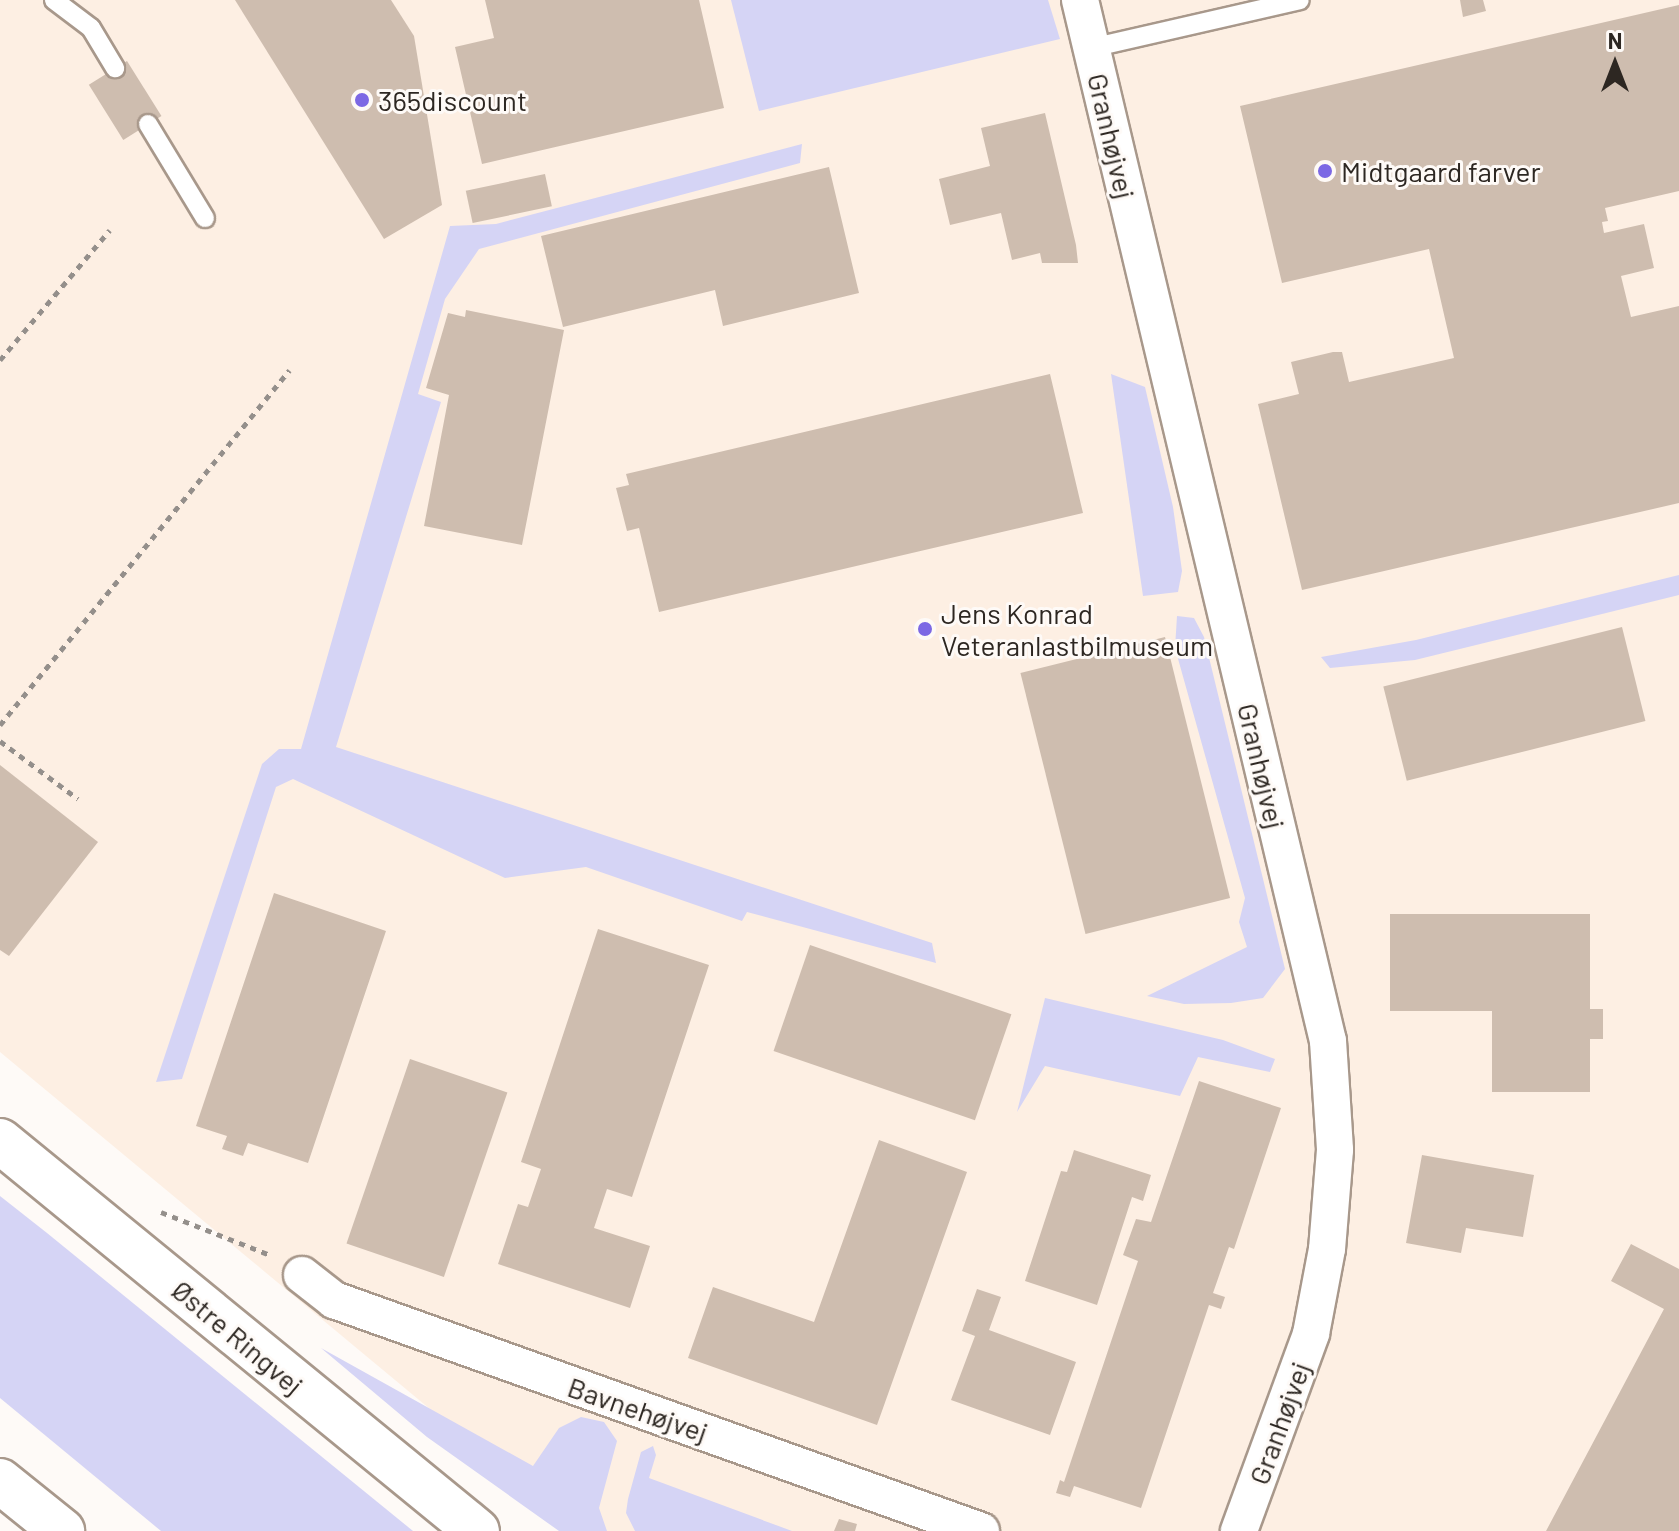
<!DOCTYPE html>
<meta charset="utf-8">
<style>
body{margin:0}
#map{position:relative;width:1679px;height:1531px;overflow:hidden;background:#fefaf7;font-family:Barlow,sans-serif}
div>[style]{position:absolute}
.built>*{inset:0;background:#fdefe3}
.green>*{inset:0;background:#d5d4f5}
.building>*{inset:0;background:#cebdaf;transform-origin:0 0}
.path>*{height:5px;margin-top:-2.5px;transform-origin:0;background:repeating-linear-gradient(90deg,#948f8b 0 6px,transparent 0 12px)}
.roads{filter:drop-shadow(2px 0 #a8988b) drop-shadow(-2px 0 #a8988b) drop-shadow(0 2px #a8988b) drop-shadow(0 -2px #a8988b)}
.lane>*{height:18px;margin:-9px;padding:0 9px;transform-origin:9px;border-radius:9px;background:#fff}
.street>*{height:36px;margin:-18px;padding:0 18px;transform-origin:18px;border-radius:18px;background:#fff}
.secondary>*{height:44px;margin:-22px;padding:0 22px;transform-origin:22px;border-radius:22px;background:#fff}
.highway>*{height:44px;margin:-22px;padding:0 22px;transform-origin:22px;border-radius:22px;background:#fff}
.dots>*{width:22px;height:22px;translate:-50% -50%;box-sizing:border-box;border:4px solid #fefaf7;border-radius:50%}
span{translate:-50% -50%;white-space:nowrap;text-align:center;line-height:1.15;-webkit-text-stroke:6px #fefaf7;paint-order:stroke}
.poi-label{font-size:28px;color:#2d2722}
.left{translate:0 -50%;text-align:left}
.street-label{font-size:28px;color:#2d2722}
.north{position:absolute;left:1575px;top:24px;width:80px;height:80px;-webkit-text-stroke:6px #fefaf7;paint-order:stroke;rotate:0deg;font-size:22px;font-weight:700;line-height:32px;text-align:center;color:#2d2722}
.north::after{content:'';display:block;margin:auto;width:28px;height:36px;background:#2d2722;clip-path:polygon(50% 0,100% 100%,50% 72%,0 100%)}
</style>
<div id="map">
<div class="built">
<div style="clip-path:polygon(0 0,1679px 0,1679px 1531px,577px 1531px,0 1052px)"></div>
</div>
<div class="green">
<div style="clip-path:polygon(731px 0,1048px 0,1060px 39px,759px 111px)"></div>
<div style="clip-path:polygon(802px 144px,800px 163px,479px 249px,445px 299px,418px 394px,441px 402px,336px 747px,932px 943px,936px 963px,747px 912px,742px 921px,586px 867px,505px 878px,293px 779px,276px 787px,182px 1079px,156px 1082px,262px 764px,279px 749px,301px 749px,450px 226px,496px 224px)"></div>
<div style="clip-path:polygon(1111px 374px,1145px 387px,1173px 507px,1182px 571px,1178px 592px,1143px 596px)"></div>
<div style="clip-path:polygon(1679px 575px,1679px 595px,1415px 660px,1330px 668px,1321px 657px,1416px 640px)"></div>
<div style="clip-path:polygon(1177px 616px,1194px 618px,1204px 637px,1285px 969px,1263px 998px,1231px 1003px,1184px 1004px,1147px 996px,1247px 947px,1239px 922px,1245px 898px,1175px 648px)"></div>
<div style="clip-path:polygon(1045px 998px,1223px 1040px,1275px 1059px,1270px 1072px,1198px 1057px,1180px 1096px,1045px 1066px,1017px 1112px)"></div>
<div style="clip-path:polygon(0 1196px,47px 1233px,413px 1531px,161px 1531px,0 1398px)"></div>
<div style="clip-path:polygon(321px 1348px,533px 1466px,559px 1428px,581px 1417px,604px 1422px,617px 1441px,599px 1508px,607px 1531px,559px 1531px,427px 1437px)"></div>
<div style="clip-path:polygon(653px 1446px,656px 1455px,649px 1478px,792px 1531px,635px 1531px,626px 1513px,628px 1499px,641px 1452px)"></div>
</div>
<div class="building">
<div style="clip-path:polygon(235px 0,391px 0,414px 36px,442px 205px,384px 239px)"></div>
<div style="clip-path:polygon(485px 0,699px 0,724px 108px,482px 164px,455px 47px,494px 38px)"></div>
<div style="clip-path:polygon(1460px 0,1483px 0,1486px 11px,1463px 17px)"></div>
<div style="clip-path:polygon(1679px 5px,1679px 191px,1605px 208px,1608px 221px,1602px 222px,1604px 233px,1644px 224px,1654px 268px,1621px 276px,1631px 317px,1679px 306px,1679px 503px,1302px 590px,1258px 404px,1299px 394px,1291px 362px,1333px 352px,1342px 352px,1349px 382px,1454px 358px,1429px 249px,1282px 283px,1240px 106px)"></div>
<div style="left:127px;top:61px;width:65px;height:45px;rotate:58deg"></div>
<div style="clip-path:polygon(1045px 113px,1076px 245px,1078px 263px,1042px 263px,1040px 253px,1012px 260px,1001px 213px,950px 225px,939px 179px,990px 166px,981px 128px)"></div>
<div style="clip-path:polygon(829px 167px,859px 293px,723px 326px,715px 290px,563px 327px,541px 236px)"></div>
<div style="left:545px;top:174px;width:33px;height:81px;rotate:78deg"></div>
<div style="clip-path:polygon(466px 310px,564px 330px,522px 545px,424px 526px,449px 395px,426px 388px,448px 313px,465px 317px)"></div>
<div style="clip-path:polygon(1050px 374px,1083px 513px,659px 612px,639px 528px,627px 531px,616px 488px,629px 485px,626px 474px)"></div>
<div style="left:1622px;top:627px;width:97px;height:246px;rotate:76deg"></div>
<div style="left:1165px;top:637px;width:269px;height:149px;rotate:76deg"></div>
<div style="clip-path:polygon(0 765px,98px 842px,9px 956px,0 950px)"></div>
<div style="clip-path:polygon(274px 893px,386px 931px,308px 1163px,248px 1143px,243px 1156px,222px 1149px,227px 1136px,196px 1126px)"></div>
<div style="clip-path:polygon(1390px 914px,1590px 914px,1590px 1009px,1603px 1009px,1603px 1039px,1590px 1039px,1590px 1092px,1492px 1092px,1492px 1011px,1390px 1011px)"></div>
<div style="clip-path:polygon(598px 929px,709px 965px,632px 1197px,607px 1189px,594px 1228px,650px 1246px,630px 1308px,498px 1264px,518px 1204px,528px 1207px,541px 1169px,521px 1162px)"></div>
<div style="left:810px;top:945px;width:213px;height:112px;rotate:19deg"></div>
<div style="left:410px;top:1059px;width:103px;height:195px;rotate:19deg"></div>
<div style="clip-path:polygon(1199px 1081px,1281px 1108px,1234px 1249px,1229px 1247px,1213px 1293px,1225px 1297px,1221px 1309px,1209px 1305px,1141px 1508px,1074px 1486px,1070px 1497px,1056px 1493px,1060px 1480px,1064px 1482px,1138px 1261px,1123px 1255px,1136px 1219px,1151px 1222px)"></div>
<div style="clip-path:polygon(879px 1140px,967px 1172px,877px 1425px,688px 1358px,713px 1287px,814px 1322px)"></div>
<div style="clip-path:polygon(1074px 1150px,1151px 1175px,1143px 1201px,1132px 1197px,1097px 1305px,1025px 1281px,1061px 1171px,1067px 1172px)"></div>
<div style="clip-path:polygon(1422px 1155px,1534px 1175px,1523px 1237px,1466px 1228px,1461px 1253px,1406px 1243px)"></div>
<div style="clip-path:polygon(1631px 1244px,1679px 1269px,1679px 1531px,1546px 1531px,1664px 1309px,1611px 1281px)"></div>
<div style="clip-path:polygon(977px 1289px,1001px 1297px,989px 1330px,1076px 1362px,1050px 1435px,951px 1400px,975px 1336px,962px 1331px)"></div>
<div style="clip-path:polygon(839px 1519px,857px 1524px,855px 1531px,834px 1531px)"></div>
</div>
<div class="path">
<div style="left:0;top:360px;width:170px;rotate:-49.8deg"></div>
<div style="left:0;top:725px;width:458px;rotate:-50.8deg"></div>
<div style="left:0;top:741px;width:97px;rotate:36.6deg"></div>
<div style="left:161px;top:1212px;width:117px;rotate:21.5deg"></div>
</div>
<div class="roads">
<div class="lane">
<div style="left:54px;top:0;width:46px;rotate:37.1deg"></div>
<div style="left:91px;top:28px;width:47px;rotate:59deg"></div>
<div style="left:1091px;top:48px;width:214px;rotate:-12.9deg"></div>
<div style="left:148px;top:124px;width:110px;rotate:58.8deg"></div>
</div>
<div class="street">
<div style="left:1080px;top:0;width:1070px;rotate:76.6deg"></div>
<div style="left:1328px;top:1041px;width:109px;rotate:86.3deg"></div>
<div style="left:1335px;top:1150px;width:99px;rotate:94.6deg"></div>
<div style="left:1327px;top:1249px;width:86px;rotate:100.7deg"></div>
<div style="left:1311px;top:1334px;width:210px;rotate:110.1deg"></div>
<div style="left:302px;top:1275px;width:41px;rotate:38deg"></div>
<div style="left:334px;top:1300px;width:687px;rotate:19.65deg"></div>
</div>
<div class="secondary">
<div style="left:0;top:1141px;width:616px;rotate:39.27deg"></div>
</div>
<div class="highway">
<div style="left:0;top:1481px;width:80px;rotate:38.9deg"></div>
</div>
</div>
<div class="dots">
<div style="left:362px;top:100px;background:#7c68e4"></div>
<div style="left:1325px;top:171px;background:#7c68e4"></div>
<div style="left:925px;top:629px;background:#7c68e4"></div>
</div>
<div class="poi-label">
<span class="left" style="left:378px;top:100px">365discount</span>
<span class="left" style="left:1341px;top:171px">Midtgaard farver</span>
<span class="left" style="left:941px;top:629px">Jens Konrad<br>Veteranlastbilmuseum</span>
</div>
<div class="street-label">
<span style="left:1112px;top:136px;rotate:77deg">Granhøjvej</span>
<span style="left:1262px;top:766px;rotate:77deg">Granhøjvej</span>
<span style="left:238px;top:1337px;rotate:40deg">Østre Ringvej</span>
<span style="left:638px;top:1409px;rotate:19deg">Bavnehøjvej</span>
<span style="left:1279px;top:1423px;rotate:-70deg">Granhøjvej</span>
</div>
<div class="north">N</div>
</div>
